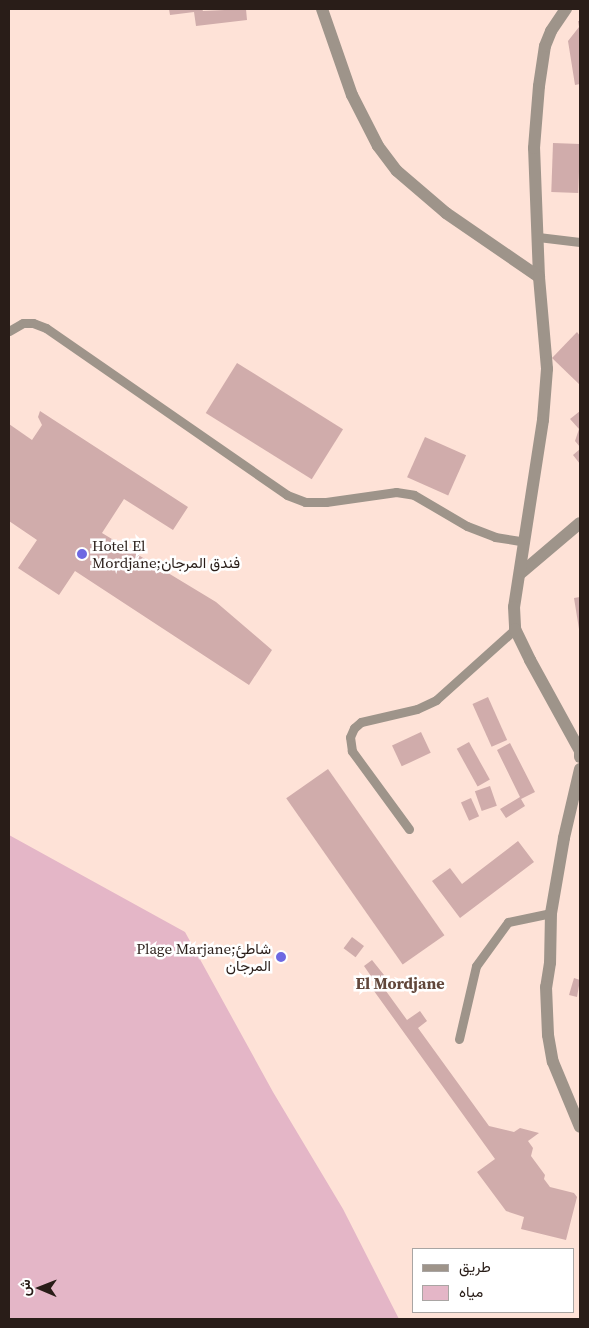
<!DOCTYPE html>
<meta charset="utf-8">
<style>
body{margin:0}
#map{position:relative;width:589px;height:1328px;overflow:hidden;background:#fee2d7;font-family:"Source Serif 4",Vazirmatn,serif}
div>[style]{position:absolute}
.water>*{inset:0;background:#e4b6c7}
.building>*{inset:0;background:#d0acab;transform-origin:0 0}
.service>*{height:9px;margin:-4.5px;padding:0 4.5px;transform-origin:4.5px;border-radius:4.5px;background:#9e948a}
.minor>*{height:12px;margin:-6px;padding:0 6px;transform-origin:6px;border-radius:6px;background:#9e948a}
.tertiary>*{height:12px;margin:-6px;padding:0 6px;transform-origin:6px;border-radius:6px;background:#9e948a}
.dots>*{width:14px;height:14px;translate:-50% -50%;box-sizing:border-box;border:2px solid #fff;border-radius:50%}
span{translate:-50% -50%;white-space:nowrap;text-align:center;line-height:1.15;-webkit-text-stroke:5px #fff;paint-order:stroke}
.poi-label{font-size:15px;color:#291d18}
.left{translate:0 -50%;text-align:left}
.right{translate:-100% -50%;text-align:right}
.neighbourhood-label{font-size:16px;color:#62473b;font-weight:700}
.frame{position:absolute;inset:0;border:10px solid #291d18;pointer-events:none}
.legend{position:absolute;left:412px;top:1248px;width:162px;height:65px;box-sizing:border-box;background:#fff;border:1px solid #a9a5a3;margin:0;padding:6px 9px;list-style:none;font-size:15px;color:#291d18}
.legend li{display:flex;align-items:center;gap:10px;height:25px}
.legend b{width:25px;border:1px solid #a9a5a3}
.north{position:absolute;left:15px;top:1263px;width:50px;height:50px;-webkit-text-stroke:4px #fff;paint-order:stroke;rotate:271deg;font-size:14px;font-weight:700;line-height:20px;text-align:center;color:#291d18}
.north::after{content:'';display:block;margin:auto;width:18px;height:22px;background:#291d18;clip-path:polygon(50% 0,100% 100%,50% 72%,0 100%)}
</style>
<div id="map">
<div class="water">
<div style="clip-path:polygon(9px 835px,185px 932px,273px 1092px,343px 1209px,399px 1319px,9px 1319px)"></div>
</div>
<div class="building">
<div style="clip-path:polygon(169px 9px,202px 9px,203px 11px,246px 9px,247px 20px,196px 26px,194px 12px,170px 15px)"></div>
<div style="clip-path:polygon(578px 21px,580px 21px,580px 84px,575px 85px,568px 41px,579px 27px)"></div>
<div style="left:553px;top:143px;width:27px;height:49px;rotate:2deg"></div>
<div style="clip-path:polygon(577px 332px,580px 336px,580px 385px,552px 358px)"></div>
<div style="left:237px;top:363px;width:125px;height:59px;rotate:32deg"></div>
<div style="clip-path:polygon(40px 411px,188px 507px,173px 530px,124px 499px,102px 533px,216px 602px,272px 650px,249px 685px,75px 571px,59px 595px,18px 568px,37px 540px,9px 521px,9px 424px,32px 440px,42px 425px,38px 417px)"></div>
<div style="clip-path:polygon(580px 411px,580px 447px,575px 441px,579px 429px,570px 419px)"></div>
<div style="left:425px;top:437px;width:45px;height:44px;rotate:24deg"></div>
<div style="clip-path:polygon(580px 449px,580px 464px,573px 455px)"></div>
<div style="clip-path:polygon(580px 597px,580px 629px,579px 629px,574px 598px)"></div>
<div style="left:488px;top:697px;width:47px;height:17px;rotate:66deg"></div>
<div style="left:421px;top:732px;width:23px;height:32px;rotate:65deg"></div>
<div style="left:469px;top:742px;width:43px;height:14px;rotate:61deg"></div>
<div style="clip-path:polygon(510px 743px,535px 792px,521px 799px,525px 806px,506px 818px,500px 809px,520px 797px,497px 750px)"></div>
<div style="left:328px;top:769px;width:203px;height:51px;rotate:55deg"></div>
<div style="left:490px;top:786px;width:21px;height:16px;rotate:71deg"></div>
<div style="left:471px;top:798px;width:20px;height:11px;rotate:66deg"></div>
<div style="clip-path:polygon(518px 841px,534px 862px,460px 918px,432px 881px,450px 868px,462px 884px)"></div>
<div style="left:352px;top:937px;width:15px;height:14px;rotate:37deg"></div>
<div style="clip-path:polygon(372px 960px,384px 975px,378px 980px,407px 1020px,420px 1011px,427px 1021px,418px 1028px,489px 1126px,514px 1132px,520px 1128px,539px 1133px,528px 1141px,533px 1148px,531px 1156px,545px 1175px,544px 1179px,550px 1187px,574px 1193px,577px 1197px,566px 1240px,521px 1229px,524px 1217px,506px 1211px,477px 1172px,495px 1159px,374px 991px,377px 981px,375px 982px,364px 966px)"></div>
<div style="clip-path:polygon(574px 978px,580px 980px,577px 997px,569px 995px)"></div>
</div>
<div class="service">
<div style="left:538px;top:237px;width:42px;rotate:6.8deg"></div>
<div style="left:9px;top:331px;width:16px;rotate:-30deg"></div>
<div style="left:23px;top:323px;width:10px"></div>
<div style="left:33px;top:323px;width:14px;rotate:21deg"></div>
<div style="left:46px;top:328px;width:293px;rotate:34.7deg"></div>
<div style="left:287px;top:495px;width:19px;rotate:21deg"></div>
<div style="left:305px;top:502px;width:21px"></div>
<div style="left:326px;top:502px;width:71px;rotate:-8.1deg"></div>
<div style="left:396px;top:492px;width:18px;rotate:9deg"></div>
<div style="left:414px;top:495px;width:61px;rotate:30.3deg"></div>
<div style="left:467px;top:526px;width:30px;rotate:21deg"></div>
<div style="left:495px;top:537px;width:30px;rotate:9deg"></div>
<div style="left:409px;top:829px;width:97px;rotate:-126.2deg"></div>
<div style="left:352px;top:751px;width:14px;rotate:-98deg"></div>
<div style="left:350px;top:737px;width:10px;rotate:-66deg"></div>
<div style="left:354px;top:728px;width:9px;rotate:-41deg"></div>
<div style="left:361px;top:722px;width:57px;rotate:-13.1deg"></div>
<div style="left:417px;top:709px;width:21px;rotate:-25deg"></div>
<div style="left:436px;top:700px;width:106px;rotate:-41.9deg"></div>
<div style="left:459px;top:1039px;width:75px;rotate:-76.9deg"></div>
<div style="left:476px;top:966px;width:54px;rotate:-54deg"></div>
<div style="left:508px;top:922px;width:44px;rotate:-11.8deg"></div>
</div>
<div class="minor">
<div style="left:539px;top:277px;width:129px;rotate:-92.2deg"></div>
<div style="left:534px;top:148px;width:62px;rotate:-85.4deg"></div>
<div style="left:539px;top:86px;width:40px;rotate:-81.5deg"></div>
<div style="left:545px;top:46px;width:16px;rotate:-68deg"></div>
<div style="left:551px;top:31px;width:27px;rotate:-56deg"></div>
<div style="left:521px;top:573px;width:77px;rotate:-40.3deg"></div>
</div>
<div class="tertiary">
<div style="left:322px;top:9px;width:91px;rotate:70.8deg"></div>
<div style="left:352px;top:95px;width:57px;rotate:63deg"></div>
<div style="left:378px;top:146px;width:31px;rotate:53deg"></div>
<div style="left:397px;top:171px;width:65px;rotate:40.6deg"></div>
<div style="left:446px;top:213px;width:113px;rotate:34.5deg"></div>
<div style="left:539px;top:277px;width:92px;rotate:85deg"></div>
<div style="left:547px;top:369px;width:51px;rotate:94.5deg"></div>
<div style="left:543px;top:420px;width:189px;rotate:98.8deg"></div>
<div style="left:514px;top:607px;width:22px;rotate:87deg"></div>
<div style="left:515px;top:629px;width:34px;rotate:64deg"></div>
<div style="left:530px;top:660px;width:104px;rotate:61.2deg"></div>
<div style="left:580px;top:751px;width:6px;rotate:90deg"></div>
<div style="left:580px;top:769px;width:71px;rotate:103.1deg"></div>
<div style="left:564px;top:838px;width:76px;rotate:99.8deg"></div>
<div style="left:551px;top:913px;width:50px;rotate:91.1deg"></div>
<div style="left:550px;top:963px;width:24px;rotate:99deg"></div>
<div style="left:546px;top:987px;width:48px;rotate:87.6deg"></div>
<div style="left:548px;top:1035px;width:27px;rotate:80deg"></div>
<div style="left:553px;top:1062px;width:70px;rotate:67.4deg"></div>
</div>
<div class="dots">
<div style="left:82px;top:554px;background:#6e68e2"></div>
<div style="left:281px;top:957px;background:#6e68e2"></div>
</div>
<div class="poi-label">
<span class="left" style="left:92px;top:554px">Hotel El<br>Mordjane;فندق المرجان</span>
<span class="right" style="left:271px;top:957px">Plage Marjane;شاطئ<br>المرجان</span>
</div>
<div class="neighbourhood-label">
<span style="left:400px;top:983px">El Mordjane</span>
</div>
<div class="frame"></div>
<ul class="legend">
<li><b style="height:6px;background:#9e948a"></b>طريق</li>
<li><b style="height:14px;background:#e4b6c7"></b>مياه</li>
</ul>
<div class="north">ش</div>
</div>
